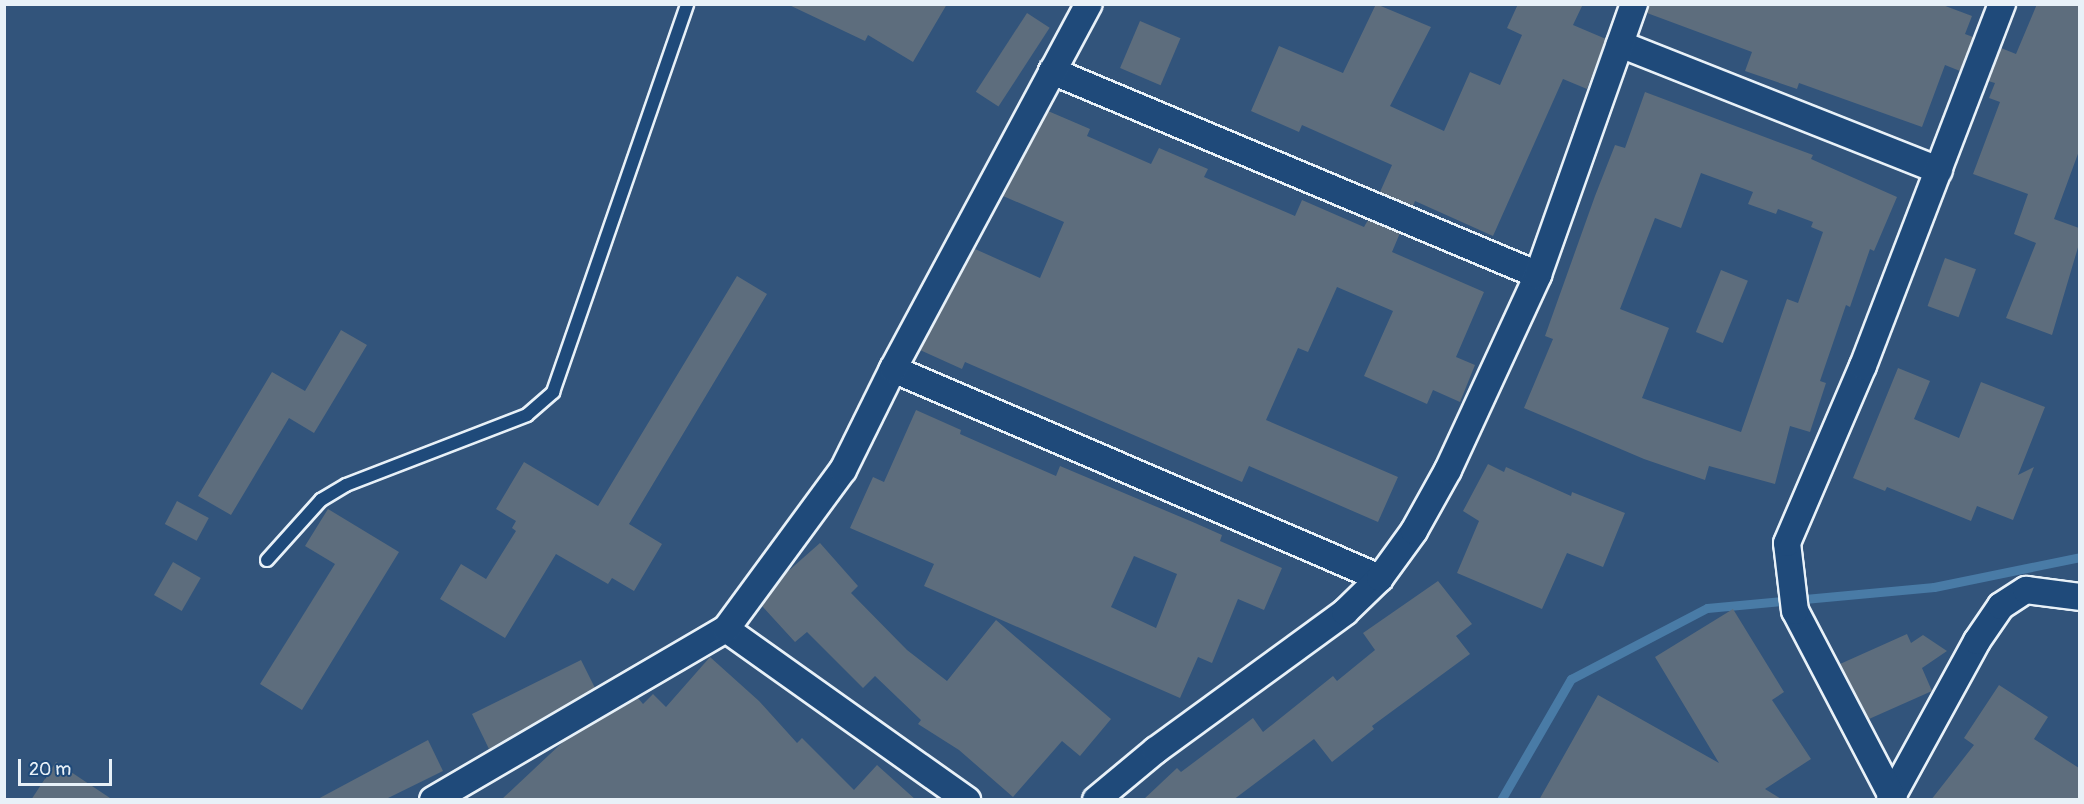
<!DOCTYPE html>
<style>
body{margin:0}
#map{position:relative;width:2084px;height:804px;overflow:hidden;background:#32547b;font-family:Pangolin,sans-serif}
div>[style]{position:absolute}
.stream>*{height:9px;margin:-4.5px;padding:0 4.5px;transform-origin:4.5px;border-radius:4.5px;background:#497ba6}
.building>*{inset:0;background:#5d6d7d;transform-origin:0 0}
.roads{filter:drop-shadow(2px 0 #e8f1f8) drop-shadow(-2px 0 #e8f1f8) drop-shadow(0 2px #e8f1f8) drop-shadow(0 -2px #e8f1f8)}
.lane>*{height:12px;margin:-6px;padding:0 6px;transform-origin:6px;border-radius:6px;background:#1f4a7a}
.street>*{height:26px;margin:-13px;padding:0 13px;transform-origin:13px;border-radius:13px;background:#1f4a7a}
span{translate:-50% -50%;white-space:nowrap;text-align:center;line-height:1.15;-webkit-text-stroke:4.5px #1f4a7a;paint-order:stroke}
.frame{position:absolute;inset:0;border:6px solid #e8f1f8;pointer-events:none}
.scale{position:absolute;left:18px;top:759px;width:94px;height:27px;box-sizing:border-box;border:3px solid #e8f1f8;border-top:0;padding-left:8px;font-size:18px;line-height:21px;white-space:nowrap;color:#e8f1f8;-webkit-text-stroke:4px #1f4a7a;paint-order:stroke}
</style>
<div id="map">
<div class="stream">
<div style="left:1501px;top:800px;width:140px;rotate:-60deg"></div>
<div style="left:1571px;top:679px;width:153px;rotate:-27.6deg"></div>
<div style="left:1707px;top:608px;width:228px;rotate:-5.3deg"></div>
<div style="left:1934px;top:587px;width:149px;rotate:-11.6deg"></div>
</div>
<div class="building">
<div style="clip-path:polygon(787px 4px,947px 4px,913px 62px,868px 35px,865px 41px)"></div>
<div style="clip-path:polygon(1376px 4px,1431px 27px,1390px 106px,1444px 131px,1470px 72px,1500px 85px,1522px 35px,1507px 28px,1518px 4px,1583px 4px,1573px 25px,1606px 39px,1587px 89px,1563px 79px,1493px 236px,1415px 201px,1413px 206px,1380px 192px,1392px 165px,1302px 125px,1299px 132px,1251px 111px,1279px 46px,1343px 73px)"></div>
<div style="clip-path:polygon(1649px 4px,1940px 4px,1972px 16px,1965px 34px,1973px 37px,1960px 71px,1945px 65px,1922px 127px,1799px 83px,1797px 89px,1745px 71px,1752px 52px,1647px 13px)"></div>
<div style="clip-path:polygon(2037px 4px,2079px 4px,2079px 151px,2054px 219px,2079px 228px,2079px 244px,2052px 335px,2006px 318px,2036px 243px,2014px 234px,2028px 194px,1973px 174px,2000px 102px,1989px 98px,1995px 83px,1988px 81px,2001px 48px,2016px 54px)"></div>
<div style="left:1027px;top:13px;width:27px;height:94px;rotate:33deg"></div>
<div style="left:1140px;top:21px;width:44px;height:51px;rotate:23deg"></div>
<div style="clip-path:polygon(evenodd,1645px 92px,1813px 155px,1811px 159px,1897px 197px,1874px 251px,1870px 249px,1850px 307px,1846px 305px,1820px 381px,1826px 383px,1810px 432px,1790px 426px,1775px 484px,1709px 466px,1705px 480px,1644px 459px,1524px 408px,1553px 339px,1545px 336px,1595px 196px,1615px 145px,1625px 148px,1645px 92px,1701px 173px,1753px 192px,1748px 204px,1776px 214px,1778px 209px,1813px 222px,1811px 227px,1823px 232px,1798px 303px,1787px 299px,1741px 432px,1642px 398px,1669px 328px,1620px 309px,1655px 218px,1681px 228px,1701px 173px)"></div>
<div style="clip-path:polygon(1048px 111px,1090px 129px,1087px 136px,1151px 164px,1159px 148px,1208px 169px,1204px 177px,1295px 216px,1302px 200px,1364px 227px,1368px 220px,1400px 233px,1392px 252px,1484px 292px,1456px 357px,1475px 365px,1460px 402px,1433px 390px,1427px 404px,1364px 376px,1393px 311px,1337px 287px,1308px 352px,1298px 348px,1266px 420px,1398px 477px,1378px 522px,1249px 466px,1242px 482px,965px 362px,962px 369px,920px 350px,975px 249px,1040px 278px,1064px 222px,1003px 196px)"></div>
<div style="left:1945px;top:258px;width:33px;height:51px;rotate:20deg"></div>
<div style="left:1721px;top:270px;width:29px;height:67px;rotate:22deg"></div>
<div style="clip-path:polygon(737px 276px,767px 294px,629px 524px,662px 544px,634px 591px,612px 578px,608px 584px,556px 554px,505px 638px,440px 599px,461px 564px,486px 579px,516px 531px,512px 528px,516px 521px,496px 509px,524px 462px,598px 506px)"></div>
<div style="clip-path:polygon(341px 330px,367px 345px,314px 433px,289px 418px,231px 515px,198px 496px,272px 372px,305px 391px)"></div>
<div style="clip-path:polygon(1898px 368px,1930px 381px,1914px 419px,1959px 438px,1981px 382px,2045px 407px,2018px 475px,2034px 467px,2013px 520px,1977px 506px,1971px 521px,1887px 487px,1885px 491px,1853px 478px)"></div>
<div style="clip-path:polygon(evenodd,916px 410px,961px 430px,960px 434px,1056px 476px,1060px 466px,1195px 523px,1222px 535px,1220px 541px,1282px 568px,1264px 610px,1238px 599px,1212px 663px,1198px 657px,1180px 698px,924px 586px,934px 564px,850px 528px,873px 477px,884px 482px,916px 410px,1134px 556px,1177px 574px,1156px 628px,1111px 607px,1134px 556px)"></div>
<div style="clip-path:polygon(1488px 464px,1504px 472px,1506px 467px,1571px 496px,1572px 492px,1625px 513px,1603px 567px,1567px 553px,1542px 609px,1457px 573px,1479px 521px,1463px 511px)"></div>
<div style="left:177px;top:501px;width:36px;height:26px;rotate:28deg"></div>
<div style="clip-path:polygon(328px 509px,399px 552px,302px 710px,260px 684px,335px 564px,305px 546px)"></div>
<div style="clip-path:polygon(820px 543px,858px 586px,851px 593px,907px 650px,947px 681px,996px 620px,1111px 719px,1080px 756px,1062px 741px,1013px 797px,959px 750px,918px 724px,921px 720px,875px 676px,863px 688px,807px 632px,795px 642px,762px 606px,786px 573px)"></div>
<div style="left:173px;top:562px;width:32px;height:38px;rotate:30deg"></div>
<div style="clip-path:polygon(1438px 581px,1472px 624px,1456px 636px,1470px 654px,1372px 726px,1374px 729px,1332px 762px,1314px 739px,1233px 800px,1143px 800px,1177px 768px,1181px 772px,1253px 718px,1263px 732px,1333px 676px,1337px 681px,1375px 650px,1363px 633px)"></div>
<div style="clip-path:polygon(1733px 609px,1784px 692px,1772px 700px,1811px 759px,1765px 789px,1783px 800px,1539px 800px,1598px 695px,1719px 763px,1655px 657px)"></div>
<div style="clip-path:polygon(1907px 634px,1911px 643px,1923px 635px,1947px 651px,1922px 668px,1932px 691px,1869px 719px,1840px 664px)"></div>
<div style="clip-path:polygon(710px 657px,759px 701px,797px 743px,802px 738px,854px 790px,877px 765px,916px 800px,501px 800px,565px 740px,638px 698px,643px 704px,653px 694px,666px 707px)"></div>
<div style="clip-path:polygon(581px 660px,595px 688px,489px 749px,472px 714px)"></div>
<div style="clip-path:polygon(1999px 685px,2048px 717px,2034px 739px,2079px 768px,2079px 800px,1931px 800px,1974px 745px,1964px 738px)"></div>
<div style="clip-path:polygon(428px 740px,443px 771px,384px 800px,316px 800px)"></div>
<div style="clip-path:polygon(56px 762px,113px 800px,31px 800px)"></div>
</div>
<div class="roads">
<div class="lane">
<div style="left:267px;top:560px;width:81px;rotate:-48deg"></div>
<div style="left:321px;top:500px;width:29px;rotate:-31deg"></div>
<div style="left:346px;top:485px;width:194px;rotate:-21.1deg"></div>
<div style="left:527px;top:415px;width:35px;rotate:-41deg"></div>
<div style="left:553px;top:392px;width:410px;rotate:-70.9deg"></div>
</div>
<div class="street">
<div style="left:1620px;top:44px;width:343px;rotate:21.6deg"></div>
<div style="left:1052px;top:71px;width:527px;rotate:22.77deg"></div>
<div style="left:893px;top:369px;width:530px;rotate:23.23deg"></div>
<div style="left:726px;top:629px;width:296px;rotate:35.4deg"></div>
<div style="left:433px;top:800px;width:339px;rotate:-30.3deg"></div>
<div style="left:726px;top:629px;width:197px;rotate:-53.7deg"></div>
<div style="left:843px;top:470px;width:113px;rotate:-63.7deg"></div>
<div style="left:893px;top:369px;width:414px;rotate:-61.8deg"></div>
<div style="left:1096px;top:800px;width:78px;rotate:-39.8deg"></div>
<div style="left:1156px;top:750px;width:234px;rotate:-36.1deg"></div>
<div style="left:1345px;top:612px;width:49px;rotate:-44.2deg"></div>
<div style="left:1380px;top:578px;width:58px;rotate:-54.1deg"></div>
<div style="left:1414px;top:531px;width:70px;rotate:-60.9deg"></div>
<div style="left:1448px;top:470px;width:215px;rotate:-65.2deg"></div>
<div style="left:1538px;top:275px;width:288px;rotate:-70.5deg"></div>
<div style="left:1890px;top:800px;width:181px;rotate:-61.3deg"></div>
<div style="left:1977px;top:641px;width:42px;rotate:-55.6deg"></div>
<div style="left:2001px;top:606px;width:30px;rotate:-33deg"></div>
<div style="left:2026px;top:590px;width:54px;rotate:7.4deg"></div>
<div style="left:1894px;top:800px;width:213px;rotate:-117.6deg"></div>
<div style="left:1795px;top:611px;width:68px;rotate:-96.7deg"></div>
<div style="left:1787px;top:543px;width:193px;rotate:-66.8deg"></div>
<div style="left:1863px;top:366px;width:388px;rotate:-69deg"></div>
</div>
</div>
<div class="frame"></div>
<div class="scale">20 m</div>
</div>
